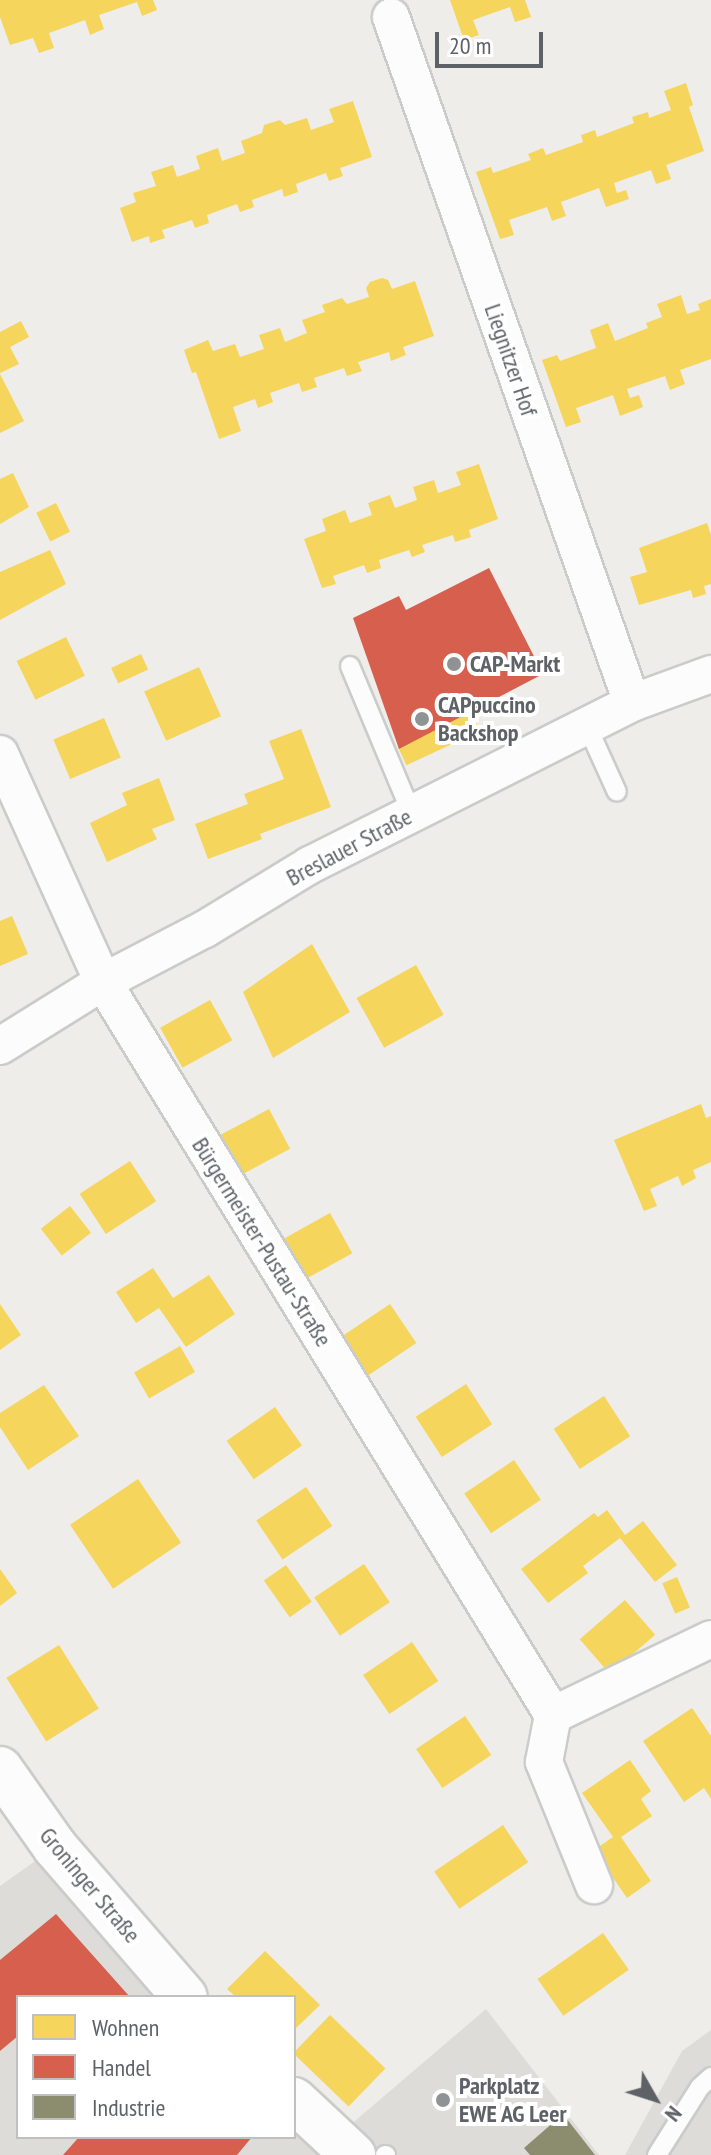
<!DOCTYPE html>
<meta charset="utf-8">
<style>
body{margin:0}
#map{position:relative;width:711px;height:2155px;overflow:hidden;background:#eeede9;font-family:"PT Sans Narrow",sans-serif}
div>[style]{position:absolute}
.industrial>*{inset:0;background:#dedcd9}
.homes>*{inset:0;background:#f6d55c;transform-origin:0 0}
.shops>*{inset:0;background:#d6604d}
.industry>*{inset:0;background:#8c8c6e}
.roads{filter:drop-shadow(2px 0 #cacbcb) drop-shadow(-2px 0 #cacbcb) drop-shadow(0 2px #cacbcb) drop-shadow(0 -2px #cacbcb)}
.service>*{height:18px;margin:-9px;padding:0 9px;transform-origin:9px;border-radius:9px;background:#fcfcfc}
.minor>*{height:36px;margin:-18px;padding:0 18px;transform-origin:18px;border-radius:18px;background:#fcfcfc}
.tertiary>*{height:44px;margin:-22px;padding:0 22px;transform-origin:22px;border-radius:22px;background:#fcfcfc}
.dots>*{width:22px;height:22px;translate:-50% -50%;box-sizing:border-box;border:4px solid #fff;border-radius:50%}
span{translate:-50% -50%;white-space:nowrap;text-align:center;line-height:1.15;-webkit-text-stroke:8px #fff;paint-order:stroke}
.street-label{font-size:24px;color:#5e6267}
.poi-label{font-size:24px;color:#5e6267;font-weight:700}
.left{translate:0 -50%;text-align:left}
.legend{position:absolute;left:16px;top:1995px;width:280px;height:144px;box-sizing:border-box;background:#fff;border:2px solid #bfc0c2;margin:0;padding:10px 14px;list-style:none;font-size:24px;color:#5e6267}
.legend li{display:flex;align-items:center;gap:16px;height:40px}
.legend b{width:40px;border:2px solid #bfc0c2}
.north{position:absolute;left:615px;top:2059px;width:80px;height:80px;-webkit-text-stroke:6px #fff;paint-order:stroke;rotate:129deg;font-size:22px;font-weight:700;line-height:32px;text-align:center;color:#5e6267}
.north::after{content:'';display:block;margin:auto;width:28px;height:36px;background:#5e6267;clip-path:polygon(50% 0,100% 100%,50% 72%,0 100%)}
.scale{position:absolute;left:435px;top:32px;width:108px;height:36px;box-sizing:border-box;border:4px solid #5e6267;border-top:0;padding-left:10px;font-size:24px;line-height:28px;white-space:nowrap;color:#5e6267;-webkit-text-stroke:6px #fff;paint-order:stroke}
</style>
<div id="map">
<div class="industrial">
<div style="clip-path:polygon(55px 1847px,185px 1997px,18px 1997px,18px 2137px,294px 2137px,294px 2100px,353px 2155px,0 2155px,0 1886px)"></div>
<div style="clip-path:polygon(486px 2009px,599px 2155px,379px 2155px,349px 2126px)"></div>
<div style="clip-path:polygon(711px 2030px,711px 2155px,625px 2155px,682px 2051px)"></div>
</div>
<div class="homes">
<div style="clip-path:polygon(0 0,153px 0,157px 10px,142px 16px,137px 2px,99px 15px,104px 29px,90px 35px,85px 20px,49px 33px,54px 48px,39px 53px,33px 38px,10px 45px,0 17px)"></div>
<div style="clip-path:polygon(450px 0,525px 0,531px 17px,515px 22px,510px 7px,473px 20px,479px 35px,464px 40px)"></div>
<div style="clip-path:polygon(686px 83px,693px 105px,689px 107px,704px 151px,666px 165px,671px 179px,656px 184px,651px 170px,614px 183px,617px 193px,626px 190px,629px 199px,606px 207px,599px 188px,561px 202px,566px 216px,552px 221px,547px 207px,509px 220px,514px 235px,500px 239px,476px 172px,491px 167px,493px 173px,531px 160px,528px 154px,543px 148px,546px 155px,583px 142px,581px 135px,595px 130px,597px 137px,634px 123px,632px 117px,648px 112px,649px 118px,671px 110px,664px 91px)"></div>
<div style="clip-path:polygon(353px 101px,372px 157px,340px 168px,343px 176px,329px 181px,326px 173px,296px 184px,298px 192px,284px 197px,282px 189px,252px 200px,254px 207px,240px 212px,237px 204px,207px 215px,209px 223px,195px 228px,192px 220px,162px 230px,165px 238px,150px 243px,149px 236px,132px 242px,120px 208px,136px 202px,133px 193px,156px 186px,151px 172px,173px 165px,177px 177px,200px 169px,196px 156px,218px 148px,222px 161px,245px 153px,241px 141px,262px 133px,264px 125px,280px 120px,285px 125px,307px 118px,311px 130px,334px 122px,329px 109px)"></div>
<div style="clip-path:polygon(382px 278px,388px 280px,392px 289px,415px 281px,434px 336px,403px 347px,406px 355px,391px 361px,389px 352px,358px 362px,362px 371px,347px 376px,344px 368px,314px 378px,317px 387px,302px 392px,299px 383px,270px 393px,273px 402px,258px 408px,255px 399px,233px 407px,241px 431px,219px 439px,196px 372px,192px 373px,184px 350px,208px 340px,213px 351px,235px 344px,240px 357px,264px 349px,259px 335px,280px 328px,285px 342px,307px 333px,302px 320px,325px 312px,322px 305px,342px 298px,347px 304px,369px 297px,366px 288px,370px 282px)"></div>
<div style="clip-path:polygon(681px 295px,687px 314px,700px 310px,698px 304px,711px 299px,711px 359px,680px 370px,685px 384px,670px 390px,665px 376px,627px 389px,630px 398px,639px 395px,643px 407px,620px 416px,613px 395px,576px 408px,581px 422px,566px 427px,542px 360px,557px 355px,560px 361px,596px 348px,590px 330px,608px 323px,615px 341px,648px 328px,646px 323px,662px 317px,657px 304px)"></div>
<div style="clip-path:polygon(21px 321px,29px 337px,10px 347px,19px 364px,0 373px,0 332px)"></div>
<div style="clip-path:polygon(0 374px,24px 421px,0 433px)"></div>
<div style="clip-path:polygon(479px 464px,498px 519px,469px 530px,471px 537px,455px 542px,453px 535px,422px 545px,425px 552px,412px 557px,409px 550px,379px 560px,381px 568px,367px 573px,364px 565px,333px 576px,336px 584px,322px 588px,304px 539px,326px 531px,322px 519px,345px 510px,350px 523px,372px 515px,368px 503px,390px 495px,395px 508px,417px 500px,413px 487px,434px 480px,438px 493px,461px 485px,456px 472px)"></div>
<div style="clip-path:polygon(13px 473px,29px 507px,0 524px,0 479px)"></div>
<div style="left:56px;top:503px;width:32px;height:22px;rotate:64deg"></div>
<div style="clip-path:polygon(707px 523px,711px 535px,711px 584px,704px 586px,706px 594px,693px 598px,691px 590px,639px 605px,630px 577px,647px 572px,639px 548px)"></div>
<div style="clip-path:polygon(50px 550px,66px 584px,0 620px,0 572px)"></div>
<div style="left:66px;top:637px;width:43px;height:55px;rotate:64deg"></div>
<div style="left:141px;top:654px;width:17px;height:33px;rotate:65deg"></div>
<div style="left:199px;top:667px;width:54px;height:60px;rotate:66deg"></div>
<div style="left:471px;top:712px;width:21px;height:81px;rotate:65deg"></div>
<div style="left:104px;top:718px;width:43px;height:55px;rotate:67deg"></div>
<div style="clip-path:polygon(301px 729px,331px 807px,260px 834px,262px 839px,208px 859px,195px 824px,248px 804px,244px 794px,284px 779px,269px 741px)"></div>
<div style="clip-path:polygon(159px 778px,175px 820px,152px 829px,157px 839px,107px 862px,90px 823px,127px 805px,122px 793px)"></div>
<div style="clip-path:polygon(12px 916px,28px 954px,0 966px,0 921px)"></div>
<div style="clip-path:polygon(312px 944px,350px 1012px,273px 1058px,243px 992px)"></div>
<div style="left:416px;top:965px;width:57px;height:68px;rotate:61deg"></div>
<div style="left:210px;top:1000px;width:46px;height:57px;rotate:61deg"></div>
<div style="clip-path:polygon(701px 1104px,706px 1118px,711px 1116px,711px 1162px,693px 1170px,696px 1178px,682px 1186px,678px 1176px,650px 1189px,657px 1206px,644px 1211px,614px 1140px)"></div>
<div style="left:269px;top:1109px;width:45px;height:58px;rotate:62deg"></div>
<div style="left:130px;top:1161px;width:48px;height:60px;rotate:57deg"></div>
<div style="left:70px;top:1206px;width:34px;height:37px;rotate:52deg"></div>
<div style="left:330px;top:1213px;width:46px;height:57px;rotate:61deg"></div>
<div style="clip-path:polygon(153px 1268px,173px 1298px,209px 1275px,235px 1314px,186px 1347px,159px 1308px,136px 1323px,116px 1292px)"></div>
<div style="clip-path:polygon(0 1304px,21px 1335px,0 1350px)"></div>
<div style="left:390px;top:1304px;width:47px;height:60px;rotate:56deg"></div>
<div style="left:180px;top:1346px;width:30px;height:53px;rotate:60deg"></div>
<div style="left:466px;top:1384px;width:48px;height:60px;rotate:57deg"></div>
<div style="clip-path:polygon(44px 1385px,79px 1436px,28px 1470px,0 1427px,0 1413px)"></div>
<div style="left:604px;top:1396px;width:48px;height:60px;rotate:57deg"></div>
<div style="left:275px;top:1407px;width:47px;height:59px;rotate:55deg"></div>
<div style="left:514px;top:1460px;width:48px;height:60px;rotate:56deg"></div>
<div style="left:138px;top:1479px;width:77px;height:82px;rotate:56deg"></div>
<div style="left:306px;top:1487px;width:47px;height:60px;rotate:56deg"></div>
<div style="clip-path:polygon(607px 1510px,625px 1535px,643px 1521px,677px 1565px,655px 1582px,620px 1538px,583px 1566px,588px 1573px,548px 1603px,521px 1569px,594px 1513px,598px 1517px)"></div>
<div style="left:364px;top:1564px;width:46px;height:60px;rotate:56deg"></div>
<div style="left:286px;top:1565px;width:45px;height:27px;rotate:55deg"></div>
<div style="clip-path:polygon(0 1569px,17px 1593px,0 1606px)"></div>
<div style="left:677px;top:1577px;width:33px;height:16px;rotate:67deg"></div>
<div style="left:625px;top:1600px;width:46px;height:60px;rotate:49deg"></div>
<div style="left:412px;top:1642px;width:47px;height:59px;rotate:56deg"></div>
<div style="left:59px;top:1645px;width:75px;height:62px;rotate:58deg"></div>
<div style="clip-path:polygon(692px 1708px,711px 1736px,711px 1799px,704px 1788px,684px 1802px,643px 1741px)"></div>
<div style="left:465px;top:1716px;width:47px;height:59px;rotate:56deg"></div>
<div style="clip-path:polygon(630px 1760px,651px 1791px,641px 1799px,652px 1816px,621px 1837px,651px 1881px,627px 1898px,594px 1850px,613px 1837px,582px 1793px)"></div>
<div style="left:503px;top:1825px;width:45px;height:83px;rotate:56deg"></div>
<div style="left:603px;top:1933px;width:45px;height:80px;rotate:55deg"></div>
<div style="clip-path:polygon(265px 1951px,320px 2005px,294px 2030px,294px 1997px,236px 1997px,227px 1989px)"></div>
<div style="left:330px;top:2015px;width:77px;height:53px;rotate:44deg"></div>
</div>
<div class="shops">
<div style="clip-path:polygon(489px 568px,543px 674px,399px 749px,353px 618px,399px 596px,406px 610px)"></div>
<div style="clip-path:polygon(56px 1914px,130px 1997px,18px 1997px,18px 2036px,0 2051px,0 1960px)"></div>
<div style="clip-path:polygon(79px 2137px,252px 2137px,237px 2155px,63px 2155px)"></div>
</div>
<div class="industry">
<div style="clip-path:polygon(563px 2114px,595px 2155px,530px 2155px,524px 2148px)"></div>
</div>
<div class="roads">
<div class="service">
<div style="left:350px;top:666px;width:160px;rotate:67.3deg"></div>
<div style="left:587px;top:726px;width:72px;rotate:65.6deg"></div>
<div style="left:385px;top:2155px;width:1px"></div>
<div style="left:657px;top:2155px;width:80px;rotate:-57.7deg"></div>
<div style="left:700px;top:2087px;width:15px;rotate:-42deg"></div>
</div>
<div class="minor">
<div style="left:391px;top:17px;width:727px;rotate:70.64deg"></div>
<div style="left:0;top:754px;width:250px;rotate:65.7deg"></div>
<div style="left:103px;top:982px;width:860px;rotate:58.45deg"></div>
<div style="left:553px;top:1715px;width:175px;rotate:-25.7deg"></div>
<div style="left:0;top:1046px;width:121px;rotate:-31.9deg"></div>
<div style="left:103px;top:982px;width:115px;rotate:-27.5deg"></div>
<div style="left:205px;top:929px;width:123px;rotate:-31.4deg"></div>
<div style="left:310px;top:865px;width:360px;rotate:-26.7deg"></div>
<div style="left:632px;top:703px;width:84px;rotate:-20.2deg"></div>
<div style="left:553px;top:1715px;width:48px;rotate:100.8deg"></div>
<div style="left:544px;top:1762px;width:133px;rotate:67.9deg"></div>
</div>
<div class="tertiary">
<div style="left:0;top:1769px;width:95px;rotate:54.8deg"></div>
<div style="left:55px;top:1847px;width:198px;rotate:49.1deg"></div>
<div style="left:294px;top:2100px;width:81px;rotate:43deg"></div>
</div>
</div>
<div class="dots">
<div style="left:454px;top:664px;background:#909394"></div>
<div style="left:422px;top:719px;background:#909394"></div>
<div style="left:443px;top:2100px;background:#909394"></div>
</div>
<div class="street-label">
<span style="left:511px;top:360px;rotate:71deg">Liegnitzer Hof</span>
<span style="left:349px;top:847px;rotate:-28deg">Breslauer Straße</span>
<span style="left:262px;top:1242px;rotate:58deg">Bürgermeister-Pustau-Straße</span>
<span style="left:90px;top:1885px;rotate:50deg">Groninger Straße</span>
</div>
<div class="poi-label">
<span class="left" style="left:470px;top:664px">CAP-Markt</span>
<span class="left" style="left:438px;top:719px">CAPpuccino<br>Backshop</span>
<span class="left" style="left:459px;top:2100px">Parkplatz<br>EWE AG Leer</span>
</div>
<ul class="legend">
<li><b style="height:22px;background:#f6d55c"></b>Wohnen</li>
<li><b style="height:22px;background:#d6604d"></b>Handel</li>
<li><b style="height:22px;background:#8c8c6e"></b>Industrie</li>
</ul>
<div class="north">N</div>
<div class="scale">20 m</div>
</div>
